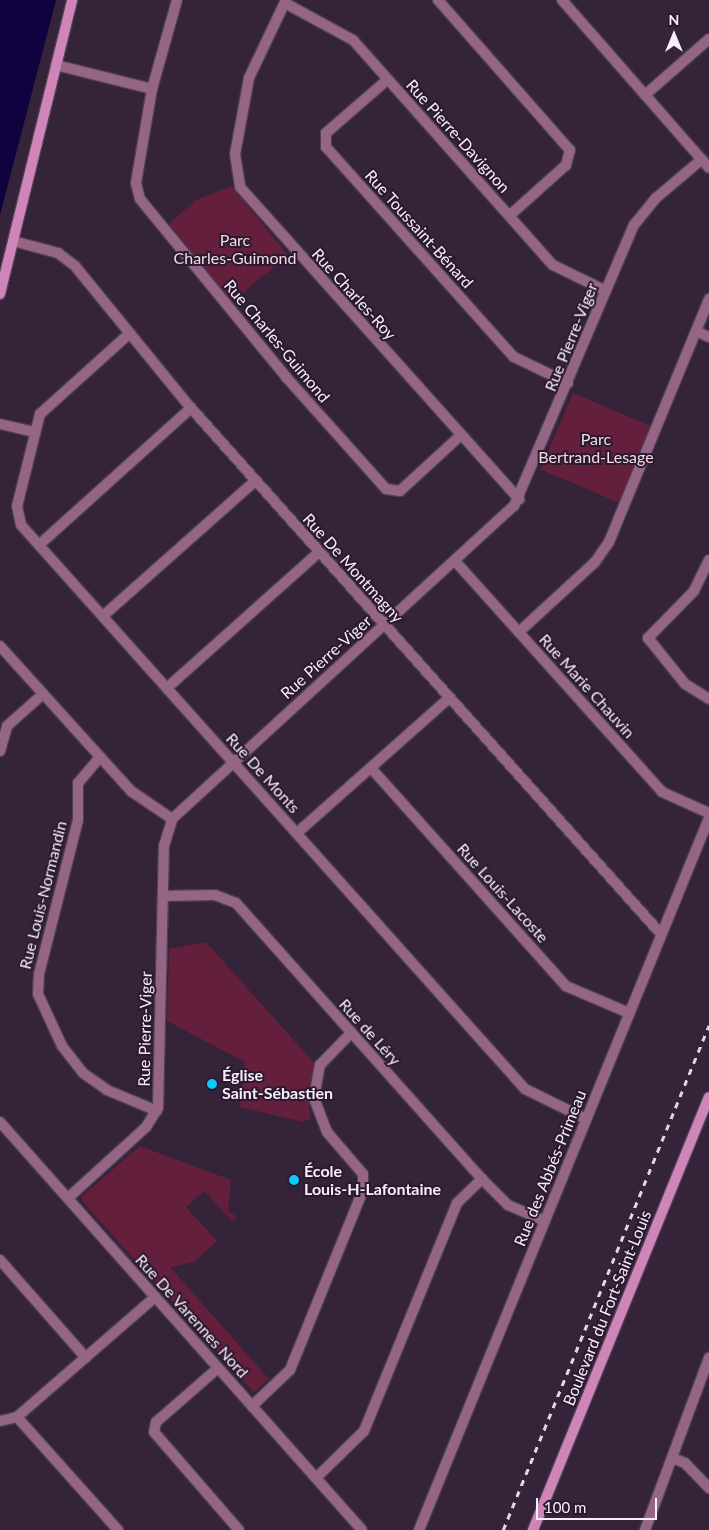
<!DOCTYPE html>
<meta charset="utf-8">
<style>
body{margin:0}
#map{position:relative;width:709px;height:1530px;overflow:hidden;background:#352439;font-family:Lato,sans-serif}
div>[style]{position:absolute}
.green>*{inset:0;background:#631f3b;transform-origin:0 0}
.water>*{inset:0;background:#0f023e}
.roads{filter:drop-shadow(1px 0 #504054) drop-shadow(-1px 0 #504054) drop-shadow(0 1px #504054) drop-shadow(0 -1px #504054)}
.street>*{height:10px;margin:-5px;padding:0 5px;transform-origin:5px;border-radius:5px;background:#946585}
.secondary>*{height:10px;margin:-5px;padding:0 5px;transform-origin:5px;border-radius:5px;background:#cf85b8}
.rail>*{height:2.5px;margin-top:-1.25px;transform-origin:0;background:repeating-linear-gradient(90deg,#e2d6e5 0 6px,transparent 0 12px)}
.dots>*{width:14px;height:14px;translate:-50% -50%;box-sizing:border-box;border:2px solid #2b1a2f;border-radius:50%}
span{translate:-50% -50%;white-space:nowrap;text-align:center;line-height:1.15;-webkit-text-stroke:4px #2b1a2f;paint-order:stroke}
.street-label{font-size:16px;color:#f8edfb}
.park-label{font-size:16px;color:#f3dbe2}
.poi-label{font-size:16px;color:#f8edfb;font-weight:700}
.left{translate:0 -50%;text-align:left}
.north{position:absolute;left:649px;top:10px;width:50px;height:50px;-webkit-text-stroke:4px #2b1a2f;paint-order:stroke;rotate:0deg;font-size:14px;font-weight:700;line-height:20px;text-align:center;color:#f8edfb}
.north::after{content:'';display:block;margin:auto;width:18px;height:22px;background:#f8edfb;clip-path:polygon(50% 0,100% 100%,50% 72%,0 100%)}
.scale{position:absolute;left:536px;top:1498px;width:121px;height:22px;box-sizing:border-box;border:2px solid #f8edfb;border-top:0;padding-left:6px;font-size:15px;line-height:18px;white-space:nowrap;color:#f8edfb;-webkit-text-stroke:4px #2b1a2f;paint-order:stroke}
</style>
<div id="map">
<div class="green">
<div style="clip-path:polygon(231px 186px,288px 255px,232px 302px,169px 224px,196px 200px)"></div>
<div style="left:573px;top:393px;width:85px;height:83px;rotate:23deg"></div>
<div style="clip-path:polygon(206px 942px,315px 1064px,307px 1094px,311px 1118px,303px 1122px,240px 1107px,245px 1062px,167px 1021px,169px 949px)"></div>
<div style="clip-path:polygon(140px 1146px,231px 1180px,228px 1211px,237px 1217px,232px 1221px,205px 1191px,186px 1207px,217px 1241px,194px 1262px,170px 1267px,269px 1379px,254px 1392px,82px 1201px,82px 1196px)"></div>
</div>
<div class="water">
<div style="clip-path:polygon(0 0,56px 0,0 215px)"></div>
</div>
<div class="roads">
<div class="street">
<div style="left:177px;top:0;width:92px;rotate:105.7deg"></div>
<div style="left:152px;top:89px;width:95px;rotate:99.7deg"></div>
<div style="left:136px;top:183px;width:16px;rotate:76deg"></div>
<div style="left:140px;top:199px;width:230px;rotate:50.6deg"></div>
<div style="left:286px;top:377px;width:150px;rotate:48.2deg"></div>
<div style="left:386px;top:489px;width:14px;rotate:8deg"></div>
<div style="left:400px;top:491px;width:83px;rotate:-42.6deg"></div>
<div style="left:286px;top:0;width:86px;rotate:115.4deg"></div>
<div style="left:249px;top:78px;width:77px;rotate:100.4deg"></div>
<div style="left:235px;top:154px;width:33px;rotate:81deg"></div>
<div style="left:240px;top:187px;width:419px;rotate:48.2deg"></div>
<div style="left:438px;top:0;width:200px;rotate:48.7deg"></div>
<div style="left:570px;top:150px;width:16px;rotate:105deg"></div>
<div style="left:566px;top:165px;width:76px;rotate:138.2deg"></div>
<div style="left:562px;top:0;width:223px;rotate:48.8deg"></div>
<div style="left:285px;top:3px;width:77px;rotate:28.6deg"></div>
<div style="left:353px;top:40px;width:301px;rotate:48.4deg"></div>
<div style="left:553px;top:265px;width:59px;rotate:26.1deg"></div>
<div style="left:56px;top:65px;width:99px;rotate:14deg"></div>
<div style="left:387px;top:80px;width:81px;rotate:139deg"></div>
<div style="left:326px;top:133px;width:14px;rotate:90deg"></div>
<div style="left:326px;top:147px;width:282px;rotate:48.2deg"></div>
<div style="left:514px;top:357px;width:60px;rotate:25.7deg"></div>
<div style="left:645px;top:95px;width:85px;rotate:-41.2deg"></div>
<div style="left:13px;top:241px;width:47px;rotate:14.9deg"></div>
<div style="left:58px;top:253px;width:21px;rotate:37deg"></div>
<div style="left:75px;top:266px;width:183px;rotate:50.8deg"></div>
<div style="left:191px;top:408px;width:705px;rotate:48.22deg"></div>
<div style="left:696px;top:331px;width:14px;rotate:25deg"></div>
<div style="left:130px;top:333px;width:121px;rotate:138deg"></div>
<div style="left:40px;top:414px;width:95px;rotate:104deg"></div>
<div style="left:17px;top:506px;width:19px;rotate:78deg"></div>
<div style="left:21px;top:525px;width:756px;rotate:48.22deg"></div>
<div style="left:525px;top:1089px;width:68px;rotate:26.2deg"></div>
<div style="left:0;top:424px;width:36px;rotate:13deg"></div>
<div style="left:39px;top:545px;width:205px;rotate:-42deg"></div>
<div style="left:709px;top:560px;width:34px;rotate:116deg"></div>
<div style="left:694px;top:591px;width:66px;rotate:134.4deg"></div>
<div style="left:648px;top:638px;width:59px;rotate:51.2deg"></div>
<div style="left:685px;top:684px;width:28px;rotate:32deg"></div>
<div style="left:455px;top:561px;width:310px;rotate:48.1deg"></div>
<div style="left:662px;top:792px;width:51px;rotate:24.1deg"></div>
<div style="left:103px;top:616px;width:203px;rotate:-41.6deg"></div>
<div style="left:519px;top:632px;width:103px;rotate:-42.6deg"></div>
<div style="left:595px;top:562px;width:24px;rotate:-55deg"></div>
<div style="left:609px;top:542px;width:263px;rotate:-67.6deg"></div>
<div style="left:0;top:646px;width:195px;rotate:47.9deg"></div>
<div style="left:131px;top:791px;width:50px;rotate:34.3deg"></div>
<div style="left:167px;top:688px;width:204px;rotate:-41.8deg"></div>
<div style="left:0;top:751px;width:26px;rotate:-74deg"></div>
<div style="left:7px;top:726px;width:48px;rotate:-41.6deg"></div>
<div style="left:100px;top:757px;width:34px;rotate:130deg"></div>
<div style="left:78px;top:783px;width:37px;rotate:90deg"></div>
<div style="left:78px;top:820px;width:159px;rotate:104.2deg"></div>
<div style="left:39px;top:974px;width:20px;rotate:93deg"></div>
<div style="left:38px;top:994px;width:57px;rotate:65.2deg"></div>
<div style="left:62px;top:1046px;width:34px;rotate:52deg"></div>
<div style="left:83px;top:1073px;width:29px;rotate:35deg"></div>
<div style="left:107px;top:1090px;width:54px;rotate:22.8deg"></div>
<div style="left:371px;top:768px;width:292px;rotate:48.2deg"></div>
<div style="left:566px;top:986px;width:69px;rotate:23.2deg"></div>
<div style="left:297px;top:833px;width:203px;rotate:-41.6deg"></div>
<div style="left:163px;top:896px;width:52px;rotate:-1.1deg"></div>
<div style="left:215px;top:895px;width:22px;rotate:21deg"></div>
<div style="left:236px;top:903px;width:370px;rotate:48.3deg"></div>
<div style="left:482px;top:1179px;width:37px;rotate:45deg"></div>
<div style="left:508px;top:1205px;width:40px;rotate:23.4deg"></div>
<div style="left:0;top:1122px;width:545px;rotate:48.42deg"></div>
<div style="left:68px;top:1198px;width:105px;rotate:-42.3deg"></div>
<div style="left:146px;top:1127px;width:22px;rotate:-58deg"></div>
<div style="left:158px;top:1108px;width:262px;rotate:-88.7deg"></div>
<div style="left:164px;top:846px;width:28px;rotate:-73deg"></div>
<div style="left:172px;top:819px;width:464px;rotate:-42.5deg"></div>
<div style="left:514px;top:506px;width:306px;rotate:-66.9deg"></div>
<div style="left:634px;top:225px;width:35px;rotate:-51deg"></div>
<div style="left:656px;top:198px;width:60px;rotate:-40.3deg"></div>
<div style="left:0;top:1260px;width:130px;rotate:48.7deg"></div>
<div style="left:218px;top:1368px;width:82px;rotate:138.9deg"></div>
<div style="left:156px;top:1422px;width:10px;rotate:101deg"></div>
<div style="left:154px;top:1432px;width:130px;rotate:49.1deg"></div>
<div style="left:252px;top:1406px;width:52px;rotate:-43.5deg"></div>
<div style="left:290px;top:1370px;width:194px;rotate:-67.9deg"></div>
<div style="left:363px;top:1190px;width:16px;rotate:-90deg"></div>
<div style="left:363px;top:1174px;width:55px;rotate:-130.6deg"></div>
<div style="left:327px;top:1132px;width:36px;rotate:-111deg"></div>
<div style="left:314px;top:1098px;width:34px;rotate:-80deg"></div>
<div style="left:320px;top:1065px;width:45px;rotate:-45.9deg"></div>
<div style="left:17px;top:1417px;width:183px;rotate:-41deg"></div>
<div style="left:0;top:1421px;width:17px;rotate:-13deg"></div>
<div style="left:17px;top:1417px;width:152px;rotate:48.2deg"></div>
<div style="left:672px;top:1458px;width:14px;rotate:21deg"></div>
<div style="left:685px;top:1463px;width:35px;rotate:46deg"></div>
<div style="left:316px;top:1478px;width:67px;rotate:-44.4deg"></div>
<div style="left:364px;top:1431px;width:246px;rotate:-67.8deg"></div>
<div style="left:457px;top:1203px;width:35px;rotate:-44deg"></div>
<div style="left:419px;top:1530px;width:769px;rotate:-67.84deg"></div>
<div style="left:645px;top:1530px;width:184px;rotate:-69.6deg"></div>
</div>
<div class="secondary">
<div style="left:0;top:294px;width:303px;rotate:-76.2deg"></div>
<div style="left:533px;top:1530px;width:467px;rotate:-67.9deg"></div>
</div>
</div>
<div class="rail">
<div style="left:503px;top:1530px;width:545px;rotate:-67.81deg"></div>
</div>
<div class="dots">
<div style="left:212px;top:1084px;background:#09cafa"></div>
<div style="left:294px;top:1180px;background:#09cafa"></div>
</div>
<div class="street-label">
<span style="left:458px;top:136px;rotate:48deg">Rue Pierre-Davignon</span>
<span style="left:419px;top:229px;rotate:48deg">Rue Toussaint-Bénard</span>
<span style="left:354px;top:294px;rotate:48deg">Rue Charles-Roy</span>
<span style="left:571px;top:337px;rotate:-68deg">Rue Pierre-Viger</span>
<span style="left:277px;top:341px;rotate:50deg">Rue Charles-Guimond</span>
<span style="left:353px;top:568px;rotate:48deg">Rue De Montmagny</span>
<span style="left:326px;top:657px;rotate:-42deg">Rue Pierre-Viger</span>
<span style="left:587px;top:686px;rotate:48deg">Rue Marie Chauvin</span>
<span style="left:263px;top:773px;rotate:48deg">Rue De Monts</span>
<span style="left:503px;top:893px;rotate:48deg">Rue Louis-Lacoste</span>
<span style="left:43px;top:895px;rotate:-76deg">Rue Louis-Normandin</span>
<span style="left:145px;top:1029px;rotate:-89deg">Rue Pierre-Viger</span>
<span style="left:370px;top:1032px;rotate:48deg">Rue de Léry</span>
<span style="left:550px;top:1168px;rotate:-68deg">Rue des Abbés-Primeau</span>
<span style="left:607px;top:1308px;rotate:-68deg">Boulevard du Fort-Saint-Louis</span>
<span style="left:192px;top:1316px;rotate:48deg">Rue De Varennes Nord</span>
</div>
<div class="park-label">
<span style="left:235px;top:249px">Parc<br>Charles-Guimond</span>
<span style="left:596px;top:448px">Parc<br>Bertrand-Lesage</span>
</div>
<div class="poi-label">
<span class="left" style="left:222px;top:1084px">Église<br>Saint-Sébastien</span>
<span class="left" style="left:304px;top:1180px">École<br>Louis-H-Lafontaine</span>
</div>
<div class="north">N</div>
<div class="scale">100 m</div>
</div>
